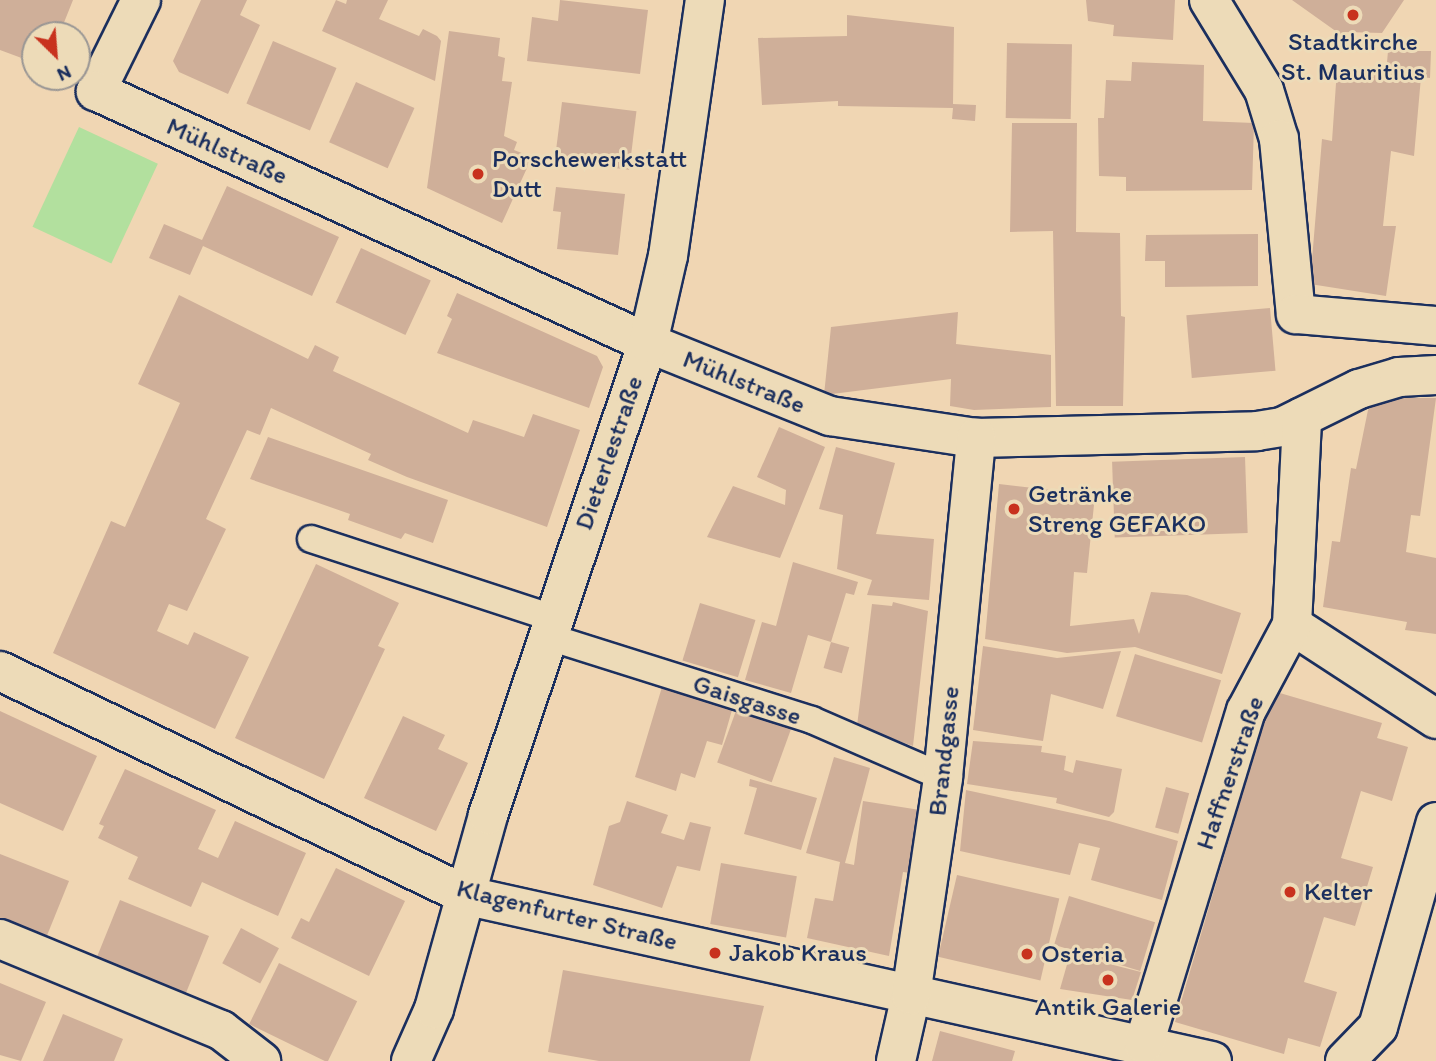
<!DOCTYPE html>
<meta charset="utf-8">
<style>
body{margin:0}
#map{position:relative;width:1436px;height:1061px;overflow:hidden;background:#f0d6b3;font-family:Itim,sans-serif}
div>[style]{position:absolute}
.green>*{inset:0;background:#b2e09e;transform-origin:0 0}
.building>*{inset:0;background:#cfaf99;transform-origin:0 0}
.roads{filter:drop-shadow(2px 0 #1b2f5e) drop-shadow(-2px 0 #1b2f5e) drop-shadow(0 2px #1b2f5e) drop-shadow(0 -2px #1b2f5e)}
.lane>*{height:26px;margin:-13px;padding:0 13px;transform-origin:13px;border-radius:13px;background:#eddbb8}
.street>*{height:38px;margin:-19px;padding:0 19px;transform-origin:19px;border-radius:19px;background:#eddbb8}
.secondary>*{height:38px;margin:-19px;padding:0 19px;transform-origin:19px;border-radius:19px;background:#eddbb8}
.dots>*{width:19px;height:19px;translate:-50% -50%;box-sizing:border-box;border:4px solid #eddbb8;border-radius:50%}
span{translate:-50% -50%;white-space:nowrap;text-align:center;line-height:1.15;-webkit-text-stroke:6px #eddbb8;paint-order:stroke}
.poi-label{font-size:26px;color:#1b2f5e}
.left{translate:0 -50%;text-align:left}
.street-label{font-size:26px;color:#1b2f5e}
.north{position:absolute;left:21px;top:21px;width:70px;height:70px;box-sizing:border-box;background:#eddbb8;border:2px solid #999694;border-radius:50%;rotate:155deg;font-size:19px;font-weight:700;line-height:28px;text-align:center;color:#1b2f5e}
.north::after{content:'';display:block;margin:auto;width:24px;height:32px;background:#c8321e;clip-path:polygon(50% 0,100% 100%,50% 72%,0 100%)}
</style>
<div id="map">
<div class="green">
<div style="left:79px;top:127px;width:87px;height:110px;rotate:25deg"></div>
</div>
<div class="building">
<div style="clip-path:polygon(0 0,73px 0,59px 35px,35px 35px,35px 63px,0 50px)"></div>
<div style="clip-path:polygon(201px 0,247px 0,240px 15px,260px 25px,228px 94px,179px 72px,173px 61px)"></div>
<div style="clip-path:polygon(336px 0,346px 4px,347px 0,388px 0,379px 19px,419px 36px,423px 29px,437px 36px,441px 41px,435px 81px,322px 31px)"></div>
<div style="clip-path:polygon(560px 0,648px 10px,640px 74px,527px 61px,532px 17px,558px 21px)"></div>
<div style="clip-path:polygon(1086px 0,1175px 0,1173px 40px,1113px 36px,1114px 25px,1088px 21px)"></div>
<div style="clip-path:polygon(1292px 0,1404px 0,1382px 33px,1345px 32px,1344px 37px)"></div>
<div style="clip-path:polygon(847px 15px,954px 27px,953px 104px,976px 105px,975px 121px,952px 119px,953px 108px,838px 106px,838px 101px,762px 105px,758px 38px,847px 36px)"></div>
<div style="clip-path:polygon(449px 31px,500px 38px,498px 56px,505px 58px,502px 81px,512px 82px,504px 136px,517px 142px,514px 150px,532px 157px,502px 223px,427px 188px)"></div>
<div style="left:273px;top:41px;width:69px;height:68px;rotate:23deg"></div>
<div style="left:1007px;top:43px;width:65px;height:75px;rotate:1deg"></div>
<div style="clip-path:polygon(1388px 51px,1431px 51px,1430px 78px,1421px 77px,1414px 156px,1391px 151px,1383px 226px,1396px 226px,1386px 296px,1310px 284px,1322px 139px,1332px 141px,1337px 69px,1386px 74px)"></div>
<div style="clip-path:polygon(1132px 62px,1204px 65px,1203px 121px,1254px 123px,1252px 190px,1126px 191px,1126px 177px,1099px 176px,1098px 118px,1104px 118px,1106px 80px,1131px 81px)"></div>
<div style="left:356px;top:82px;width:64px;height:66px;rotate:24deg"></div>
<div style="left:562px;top:102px;width:75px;height:59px;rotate:7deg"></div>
<div style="clip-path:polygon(1012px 123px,1077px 123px,1076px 232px,1120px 233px,1121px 316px,1125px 317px,1123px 406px,1056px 406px,1053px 231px,1010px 232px)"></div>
<div style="clip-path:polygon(227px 186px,339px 237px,312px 296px,203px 246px,190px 275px,149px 258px,164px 224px,202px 240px)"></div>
<div style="clip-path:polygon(556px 187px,625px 194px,618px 255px,557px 249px,561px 212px,553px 211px)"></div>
<div style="clip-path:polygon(1258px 234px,1258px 286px,1165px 287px,1165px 261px,1145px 261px,1146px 235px)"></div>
<div style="left:361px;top:248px;width:77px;height:60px;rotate:25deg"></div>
<div style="clip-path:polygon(457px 293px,597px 356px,603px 367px,589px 408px,437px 353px,452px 319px,447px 316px)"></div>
<div style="clip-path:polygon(179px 295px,308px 359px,315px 345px,339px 357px,333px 371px,468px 433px,473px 420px,524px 437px,533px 414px,580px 430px,547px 527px,407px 477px,368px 460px,371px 454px,271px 408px,260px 435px,247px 430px,206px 519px,226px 529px,187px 611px,169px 604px,157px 631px,188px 645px,194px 632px,249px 657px,215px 729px,53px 653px,111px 521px,125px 527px,180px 403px,138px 384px)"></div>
<div style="left:1270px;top:308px;width:63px;height:84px;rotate:85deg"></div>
<div style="clip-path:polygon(958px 312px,956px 344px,1051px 355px,1051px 407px,974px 410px,950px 406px,951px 379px,824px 395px,831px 327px)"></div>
<div style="clip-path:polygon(1382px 398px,1436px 398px,1420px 516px,1411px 515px,1406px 552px,1436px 558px,1436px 634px,1405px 630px,1407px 622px,1323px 607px,1332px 541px,1340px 542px,1351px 468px,1356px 469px,1368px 410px)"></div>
<div style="clip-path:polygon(779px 427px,825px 447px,780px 558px,707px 537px,733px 486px,785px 505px,786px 490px,757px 477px)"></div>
<div style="clip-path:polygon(268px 437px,448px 500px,433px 543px,405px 533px,401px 539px,348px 520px,350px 514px,250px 479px)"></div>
<div style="clip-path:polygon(836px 447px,895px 463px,876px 534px,934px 539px,929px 600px,867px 595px,872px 580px,837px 569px,843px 515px,819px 509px)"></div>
<div style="left:1245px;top:457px;width:76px;height:133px;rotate:88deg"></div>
<div style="clip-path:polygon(999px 484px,1095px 495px,1087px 573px,1074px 572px,1070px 626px,1134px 619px,1139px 634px,1151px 592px,1187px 595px,1241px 613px,1222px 674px,1135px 647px,1067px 653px,985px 639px)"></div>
<div style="clip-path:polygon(793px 562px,858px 582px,854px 595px,846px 593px,831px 642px,808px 635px,791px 693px,745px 680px,762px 622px,776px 626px)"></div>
<div style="clip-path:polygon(316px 564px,399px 603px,378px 646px,385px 649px,324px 779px,235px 738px)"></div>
<div style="clip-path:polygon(893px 602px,928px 611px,913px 746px,857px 726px,872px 604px,892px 606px)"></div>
<div style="left:700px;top:603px;width:58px;height:60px;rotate:17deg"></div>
<div style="left:831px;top:642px;width:19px;height:27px;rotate:16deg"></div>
<div style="clip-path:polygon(983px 646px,1057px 658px,1121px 651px,1103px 709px,1051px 694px,1043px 741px,973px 730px)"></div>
<div style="left:1135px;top:654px;width:90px;height:65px;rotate:17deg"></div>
<div style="clip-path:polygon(662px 687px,732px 710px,722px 745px,707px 741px,695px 778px,681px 773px,676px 791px,635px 777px)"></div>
<div style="clip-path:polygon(1273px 691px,1382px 723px,1377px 738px,1408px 747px,1392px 801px,1361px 791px,1341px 858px,1373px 867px,1355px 926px,1324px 917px,1304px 982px,1337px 992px,1320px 1047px,1288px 1038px,1284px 1054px,1175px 1022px)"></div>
<div style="left:737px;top:708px;width:58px;height:58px;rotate:20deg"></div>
<div style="clip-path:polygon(0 711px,97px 756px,63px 831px,0 803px)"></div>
<div style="clip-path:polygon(403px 716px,445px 735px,438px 749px,468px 763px,436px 831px,364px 798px)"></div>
<div style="clip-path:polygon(973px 741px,1042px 746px,1041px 752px,1066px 756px,1064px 770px,1073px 773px,1076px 760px,1122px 769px,1114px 812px,1109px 817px,1056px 803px,1057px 798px,967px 784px)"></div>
<div style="clip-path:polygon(834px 757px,870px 768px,845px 863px,854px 865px,863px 801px,920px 810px,911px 873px,903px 872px,889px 956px,807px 938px,815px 898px,833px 901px,840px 862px,806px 853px)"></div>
<div style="clip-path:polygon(125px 769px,216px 810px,198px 849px,218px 858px,235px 821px,306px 853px,278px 916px,202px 882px,191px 907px,128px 879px,138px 857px,98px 838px,104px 826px,99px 824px)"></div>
<div style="clip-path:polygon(750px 779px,817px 798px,801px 850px,744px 834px,757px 788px,749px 786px)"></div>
<div style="left:1166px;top:787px;width:24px;height:42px;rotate:15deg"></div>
<div style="clip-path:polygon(966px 790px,1109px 821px,1178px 841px,1162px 900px,1091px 880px,1100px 848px,1079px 843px,1070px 875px,960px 851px)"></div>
<div style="clip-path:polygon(627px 801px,668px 815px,661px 833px,684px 840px,690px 822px,711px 827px,700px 871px,677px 866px,662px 908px,593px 885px,609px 826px,620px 822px)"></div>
<div style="clip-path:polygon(0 854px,69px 881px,46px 938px,0 919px)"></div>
<div style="left:721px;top:863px;width:77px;height:62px;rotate:10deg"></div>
<div style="clip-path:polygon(336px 868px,405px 901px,369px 976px,291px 938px,301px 918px,309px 922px)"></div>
<div style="left:957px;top:875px;width:105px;height:84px;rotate:13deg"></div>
<div style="left:1069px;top:896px;width:90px;height:51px;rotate:17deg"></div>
<div style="left:120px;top:900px;width:96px;height:64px;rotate:22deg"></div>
<div style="left:241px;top:928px;width:43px;height:40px;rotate:28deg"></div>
<div style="clip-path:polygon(1070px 954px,1141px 972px,1132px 1000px,1060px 989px)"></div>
<div style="left:279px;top:963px;width:87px;height:68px;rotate:26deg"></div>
<div style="clip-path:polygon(563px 970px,764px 1006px,750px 1061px,599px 1061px,548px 1052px)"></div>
<div style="clip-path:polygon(0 983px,46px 1002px,21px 1061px,0 1055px)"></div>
<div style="clip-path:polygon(63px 1014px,123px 1039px,114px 1061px,43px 1061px)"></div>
<div style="clip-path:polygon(940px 1031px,1015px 1051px,1012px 1061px,932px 1061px)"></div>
</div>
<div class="roads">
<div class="lane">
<div style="left:311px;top:539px;width:254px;rotate:18.1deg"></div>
<div style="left:546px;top:636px;width:279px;rotate:17.5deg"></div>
<div style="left:812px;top:720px;width:143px;rotate:23.5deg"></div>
</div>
<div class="street">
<div style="left:141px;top:0;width:102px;rotate:116.3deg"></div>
<div style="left:96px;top:91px;width:607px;rotate:24.54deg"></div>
<div style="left:648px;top:343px;width:196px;rotate:21.9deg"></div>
<div style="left:830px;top:416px;width:148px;rotate:8.6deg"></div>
<div style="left:976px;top:438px;width:281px;rotate:-1.4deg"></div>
<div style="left:1257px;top:431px;width:25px;rotate:-9deg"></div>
<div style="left:1282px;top:427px;width:86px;rotate:-26.3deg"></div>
<div style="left:1359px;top:389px;width:42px;rotate:-16.7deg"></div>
<div style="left:1399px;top:377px;width:37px;rotate:-3deg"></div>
<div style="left:1209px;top:0;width:105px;rotate:58.6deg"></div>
<div style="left:1264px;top:90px;width:51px;rotate:73deg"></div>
<div style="left:1279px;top:139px;width:176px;rotate:84.5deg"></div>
<div style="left:1296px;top:314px;width:141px;rotate:4.9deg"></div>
<div style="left:1292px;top:625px;width:172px;rotate:33.1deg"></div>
<div style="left:0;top:671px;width:519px;rotate:25.68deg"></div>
<div style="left:468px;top:896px;width:762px;rotate:12.5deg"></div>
<div style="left:0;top:939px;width:239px;rotate:22.4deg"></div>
<div style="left:221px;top:1030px;width:51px;rotate:37.8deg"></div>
<div style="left:1144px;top:1044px;width:348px;rotate:-73deg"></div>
<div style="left:1246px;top:711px;width:98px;rotate:-61.9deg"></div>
<div style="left:1292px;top:625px;width:208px;rotate:-87.2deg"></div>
<div style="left:896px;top:1061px;width:68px;rotate:-77.2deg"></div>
<div style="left:911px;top:995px;width:220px;rotate:-81.6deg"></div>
<div style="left:943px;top:777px;width:341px;rotate:-84.4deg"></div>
<div style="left:1345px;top:1061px;width:47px;rotate:-45.9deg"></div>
<div style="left:1378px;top:1027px;width:213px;rotate:-74.2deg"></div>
</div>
<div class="secondary">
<div style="left:411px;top:1061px;width:57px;rotate:-66.1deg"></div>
<div style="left:434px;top:1009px;width:201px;rotate:-74.4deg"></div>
<div style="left:488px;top:815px;width:498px;rotate:-71.3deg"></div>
<div style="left:648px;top:343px;width:89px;rotate:-77.1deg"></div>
<div style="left:668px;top:256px;width:259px;rotate:-81.8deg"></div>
</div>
</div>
<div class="dots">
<div style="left:1353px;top:15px;background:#c8321e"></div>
<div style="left:478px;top:174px;background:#c8321e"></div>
<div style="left:1014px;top:509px;background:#c8321e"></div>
<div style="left:1290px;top:892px;background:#c8321e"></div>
<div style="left:715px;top:953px;background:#c8321e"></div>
<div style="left:1027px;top:954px;background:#c8321e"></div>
<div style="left:1108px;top:980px;background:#c8321e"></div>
</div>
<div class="poi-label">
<span style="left:1353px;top:57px">Stadtkirche<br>St. Mauritius</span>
<span class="left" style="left:492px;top:174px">Porschewerkstatt<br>Dutt</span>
<span class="left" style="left:1028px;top:509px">Getränke<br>Streng GEFAKO</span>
<span class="left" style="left:1304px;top:892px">Kelter</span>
<span class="left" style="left:729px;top:953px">Jakob Kraus</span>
<span class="left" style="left:1041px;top:954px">Osteria</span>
<span style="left:1108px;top:1007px">Antik Galerie</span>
</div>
<div class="street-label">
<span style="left:227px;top:151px;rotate:24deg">Mühlstraße</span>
<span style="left:744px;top:382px;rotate:22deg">Mühlstraße</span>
<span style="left:609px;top:453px;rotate:-71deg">Dieterlestraße</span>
<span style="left:747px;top:700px;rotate:18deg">Gaisgasse</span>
<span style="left:944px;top:751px;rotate:-84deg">Brandgasse</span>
<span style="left:1230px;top:773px;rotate:-71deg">Haffnerstraße</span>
<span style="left:567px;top:915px;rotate:14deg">Klagenfurter Straße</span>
</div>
<div class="north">N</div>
</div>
